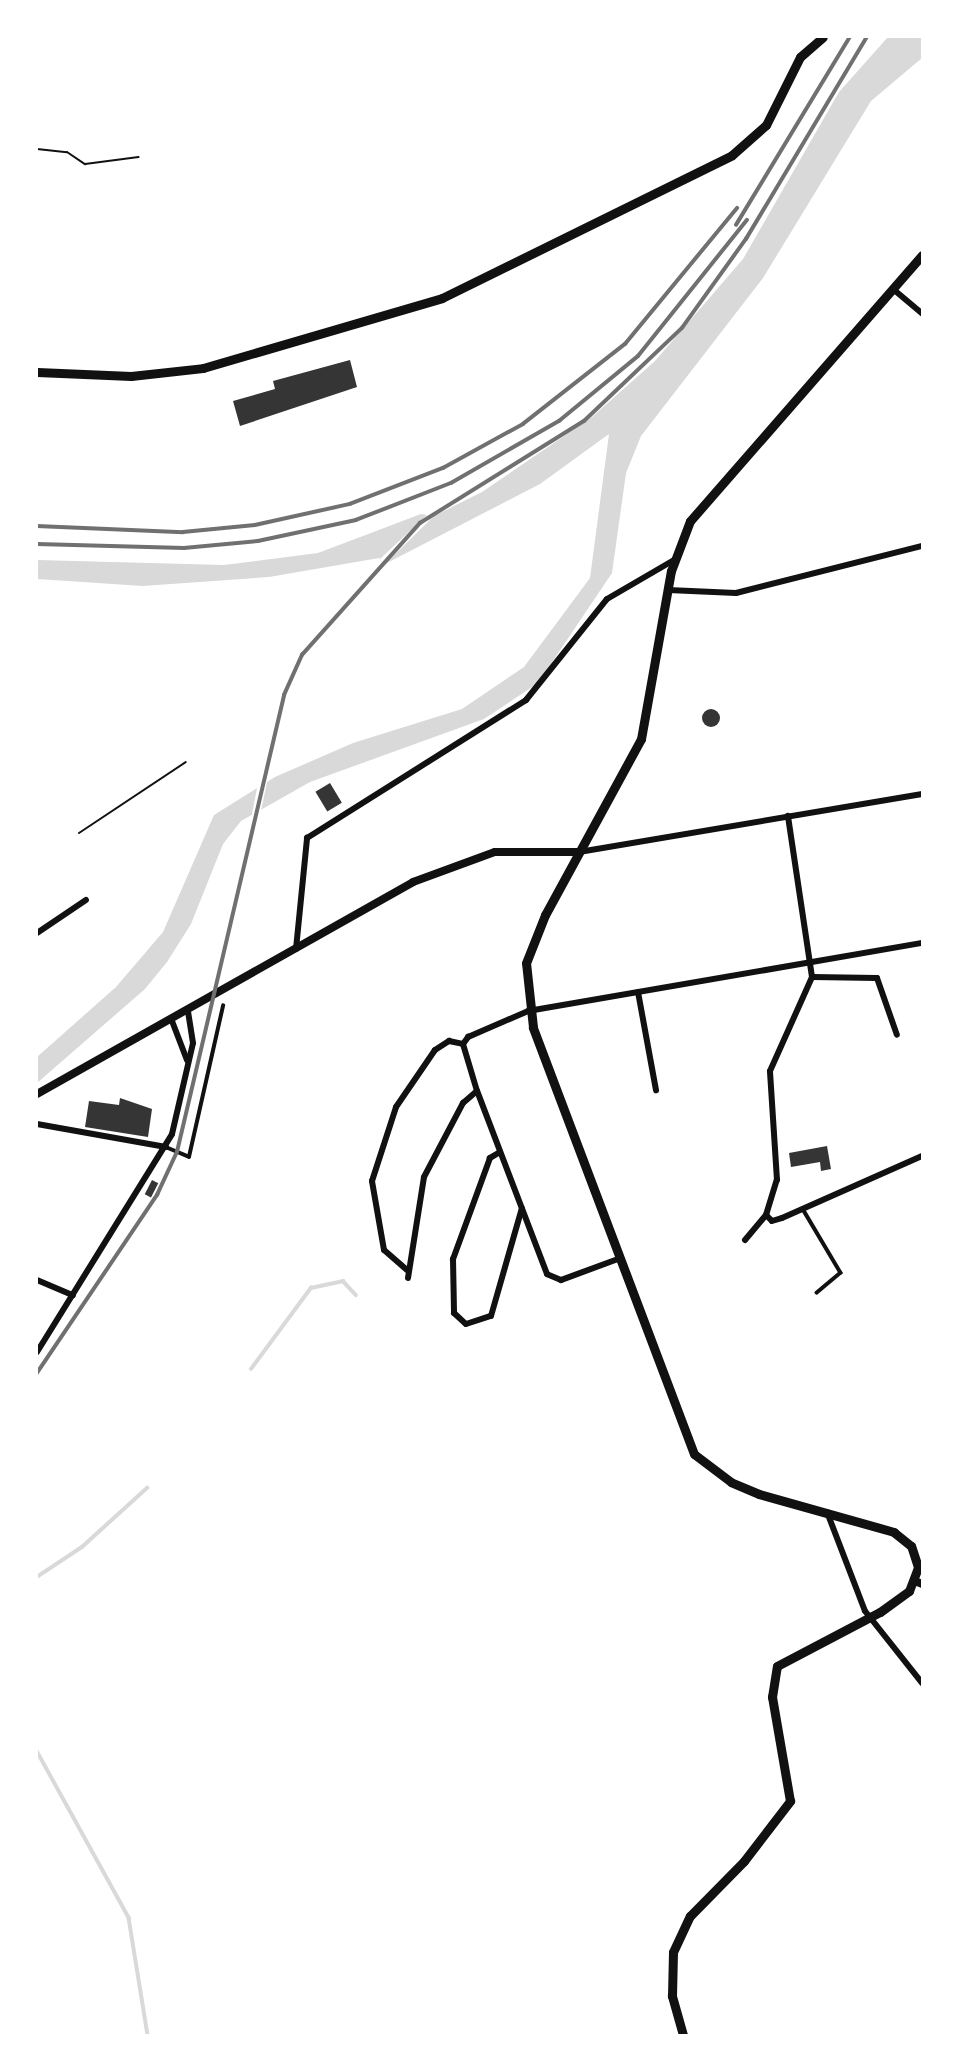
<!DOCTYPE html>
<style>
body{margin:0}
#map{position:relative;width:959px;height:2072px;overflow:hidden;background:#fff;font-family:"Exo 2",sans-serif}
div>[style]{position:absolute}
.water>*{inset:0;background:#d9d9d9}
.pier>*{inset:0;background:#fff}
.stream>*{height:3.5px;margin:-1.75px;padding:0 1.75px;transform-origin:1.75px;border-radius:1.75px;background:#d9d9d9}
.building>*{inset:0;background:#353535;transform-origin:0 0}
.round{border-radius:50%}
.path>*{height:2px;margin:-1px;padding:0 1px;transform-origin:1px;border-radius:1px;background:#111}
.service>*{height:3.5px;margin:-1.75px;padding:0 1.75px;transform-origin:1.75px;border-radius:1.75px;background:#111}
.minor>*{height:6px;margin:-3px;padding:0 3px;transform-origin:3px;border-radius:3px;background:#111}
.tertiary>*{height:8px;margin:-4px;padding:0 4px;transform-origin:4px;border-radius:4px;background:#111}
.secondary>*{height:9px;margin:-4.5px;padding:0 4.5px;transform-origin:4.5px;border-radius:4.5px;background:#111}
.rail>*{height:3.5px;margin:-1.75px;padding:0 1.75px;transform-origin:1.75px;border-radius:1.75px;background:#707070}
span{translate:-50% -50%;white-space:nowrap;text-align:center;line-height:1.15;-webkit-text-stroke:5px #fff;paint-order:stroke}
.frame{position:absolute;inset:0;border:38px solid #fff;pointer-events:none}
</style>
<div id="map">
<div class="water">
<div style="clip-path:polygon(888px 37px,922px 37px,922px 58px,871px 101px,763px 278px,641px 436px,626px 473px,612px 573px,538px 683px,484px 719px,310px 782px,241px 821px,223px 844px,191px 924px,167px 962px,145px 989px,37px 1083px,37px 1057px,116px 987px,163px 932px,214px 815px,275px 777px,353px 743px,462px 709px,524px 667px,590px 578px,609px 434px,540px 484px,385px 564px,379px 558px,269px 577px,143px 586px,37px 579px,37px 560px,224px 565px,318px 553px,421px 514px,434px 516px,482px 492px,592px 417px,655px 361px,743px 259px,839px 92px)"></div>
</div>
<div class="pier">
<div style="clip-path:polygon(430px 512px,434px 516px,385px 564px,380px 559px)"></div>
<div style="clip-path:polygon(268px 778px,260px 815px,252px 814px,258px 783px)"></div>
</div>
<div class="stream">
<div style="left:251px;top:1369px;width:101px;rotate:-53.5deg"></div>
<div style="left:311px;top:1288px;width:33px;rotate:-12deg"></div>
<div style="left:343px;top:1281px;width:19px;rotate:47deg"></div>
<div style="left:37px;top:1577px;width:54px;rotate:-33.7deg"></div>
<div style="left:82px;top:1547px;width:88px;rotate:-42.2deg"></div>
<div style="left:37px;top:1751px;width:191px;rotate:61.1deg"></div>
<div style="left:129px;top:1918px;width:119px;rotate:80.8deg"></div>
</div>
<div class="building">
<div style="clip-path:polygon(350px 360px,357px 387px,240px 426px,233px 401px,275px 389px,273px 381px)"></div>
<div class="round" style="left:702px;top:709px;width:18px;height:18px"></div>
<div style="left:330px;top:783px;width:23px;height:17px;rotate:59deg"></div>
<div style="clip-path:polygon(120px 1098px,152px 1109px,148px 1137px,85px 1127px,89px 1101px,119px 1105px)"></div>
<div style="clip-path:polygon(827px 1146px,831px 1169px,821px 1171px,820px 1162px,791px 1167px,789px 1153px)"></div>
<div style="left:152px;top:1180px;width:7px;height:16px;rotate:27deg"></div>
</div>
<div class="path">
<div style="left:37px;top:149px;width:30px;rotate:6deg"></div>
<div style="left:67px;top:152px;width:22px;rotate:34deg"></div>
<div style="left:85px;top:164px;width:54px;rotate:-7.4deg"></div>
<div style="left:79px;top:833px;width:128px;rotate:-33.6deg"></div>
</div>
<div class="service">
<div style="left:166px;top:1147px;width:25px;rotate:23deg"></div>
<div style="left:189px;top:1157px;width:155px;rotate:-77.3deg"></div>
<div style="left:803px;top:1209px;width:74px;rotate:59.3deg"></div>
<div style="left:841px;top:1273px;width:31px;rotate:140deg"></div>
</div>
<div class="minor">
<div style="left:893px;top:289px;width:38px;rotate:40deg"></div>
<div style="left:668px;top:590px;width:68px;rotate:2.5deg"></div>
<div style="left:736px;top:593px;width:192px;rotate:-14.2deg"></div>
<div style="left:579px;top:852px;width:348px;rotate:-9.6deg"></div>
<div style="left:37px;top:933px;width:59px;rotate:-34deg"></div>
<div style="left:296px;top:949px;width:112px;rotate:-84.3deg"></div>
<div style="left:307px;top:838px;width:259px;rotate:-32.2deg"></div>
<div style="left:526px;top:700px;width:129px;rotate:-51.3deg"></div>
<div style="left:607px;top:599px;width:78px;rotate:-30.2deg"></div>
<div style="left:812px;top:977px;width:65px;rotate:0.9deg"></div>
<div style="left:877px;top:978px;width:60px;rotate:70.7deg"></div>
<div style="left:638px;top:992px;width:100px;rotate:79.6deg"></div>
<div style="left:172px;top:1021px;width:42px;rotate:69deg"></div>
<div style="left:37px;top:1124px;width:131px;rotate:10.1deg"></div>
<div style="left:500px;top:1152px;width:12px;rotate:149deg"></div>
<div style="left:490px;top:1158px;width:108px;rotate:110.1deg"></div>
<div style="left:453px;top:1259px;width:54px;rotate:88.9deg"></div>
<div style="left:454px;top:1313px;width:16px;rotate:43deg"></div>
<div style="left:466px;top:1324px;width:26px;rotate:-18deg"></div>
<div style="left:491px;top:1316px;width:112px;rotate:-74deg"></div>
<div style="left:766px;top:1215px;width:8px;rotate:45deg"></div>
<div style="left:772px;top:1221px;width:10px;rotate:-17deg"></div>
<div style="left:782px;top:1218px;width:153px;rotate:-23.9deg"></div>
<div style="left:745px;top:1240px;width:33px;rotate:-50deg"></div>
<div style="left:766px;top:1215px;width:37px;rotate:-73deg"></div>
<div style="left:777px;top:1180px;width:109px;rotate:-93.7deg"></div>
<div style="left:770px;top:1071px;width:103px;rotate:-65.9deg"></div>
<div style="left:812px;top:977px;width:163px;rotate:-98.5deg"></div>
<div style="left:618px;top:1259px;width:61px;rotate:159.8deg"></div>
<div style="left:561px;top:1280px;width:15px;rotate:-157deg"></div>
<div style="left:547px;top:1274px;width:196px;rotate:-110.9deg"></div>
<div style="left:477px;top:1091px;width:49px;rotate:-106.6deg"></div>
<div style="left:463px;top:1044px;width:9px;rotate:-54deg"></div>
<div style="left:468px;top:1037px;width:65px;rotate:-23.4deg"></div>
<div style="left:528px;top:1011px;width:400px;rotate:-9.8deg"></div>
<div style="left:407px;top:1270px;width:30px;rotate:-139deg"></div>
<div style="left:384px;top:1250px;width:70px;rotate:-99.9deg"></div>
<div style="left:372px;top:1181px;width:78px;rotate:-72deg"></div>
<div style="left:396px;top:1107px;width:69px;rotate:-55.6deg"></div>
<div style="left:435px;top:1050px;width:17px;rotate:-33deg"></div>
<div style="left:449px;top:1041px;width:14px;rotate:12deg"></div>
<div style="left:408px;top:1278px;width:102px;rotate:-81deg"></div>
<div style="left:424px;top:1177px;width:84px;rotate:-62.2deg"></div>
<div style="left:463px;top:1103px;width:18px;rotate:-41deg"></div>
<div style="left:37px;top:1280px;width:39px;rotate:23deg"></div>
<div style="left:37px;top:1352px;width:256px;rotate:-58.2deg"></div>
<div style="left:172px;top:1134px;width:93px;rotate:-77deg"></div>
<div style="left:193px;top:1043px;width:31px;rotate:-99deg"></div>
<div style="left:827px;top:1512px;width:106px;rotate:69deg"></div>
<div style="left:865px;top:1611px;width:92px;rotate:51.6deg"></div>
</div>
<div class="tertiary">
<div style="left:37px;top:1094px;width:432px;rotate:-29.4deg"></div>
<div style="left:413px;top:882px;width:87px;rotate:-20.1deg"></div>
<div style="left:495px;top:852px;width:84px"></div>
<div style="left:915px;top:1581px;width:8px;rotate:23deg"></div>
</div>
<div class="secondary">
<div style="left:37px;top:372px;width:94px;rotate:2.4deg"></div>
<div style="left:131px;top:376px;width:72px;rotate:-6.3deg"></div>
<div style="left:203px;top:368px;width:249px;rotate:-16.3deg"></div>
<div style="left:442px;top:298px;width:323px;rotate:-26.2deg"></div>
<div style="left:732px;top:155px;width:45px;rotate:-41.4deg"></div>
<div style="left:766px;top:125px;width:76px;rotate:-63.4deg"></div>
<div style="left:800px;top:57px;width:30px;rotate:-41deg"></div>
<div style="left:683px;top:2035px;width:41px;rotate:-105.8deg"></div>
<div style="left:672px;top:1996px;width:44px;rotate:-88.7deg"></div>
<div style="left:673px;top:1952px;width:40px;rotate:-65deg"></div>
<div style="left:690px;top:1916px;width:77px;rotate:-45.5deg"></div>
<div style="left:744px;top:1861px;width:76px;rotate:-52.5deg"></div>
<div style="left:790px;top:1801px;width:106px;rotate:-99.8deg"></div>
<div style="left:772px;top:1697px;width:31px;rotate:-81deg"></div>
<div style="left:777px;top:1666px;width:116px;rotate:-27.7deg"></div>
<div style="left:880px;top:1612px;width:36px;rotate:-36deg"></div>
<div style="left:909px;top:1591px;width:26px;rotate:-69deg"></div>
<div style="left:918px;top:1567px;width:22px;rotate:-108deg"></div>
<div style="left:911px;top:1546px;width:22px;rotate:-141deg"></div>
<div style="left:894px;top:1532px;width:140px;rotate:-164.3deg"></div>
<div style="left:759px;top:1494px;width:30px;rotate:-157deg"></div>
<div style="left:731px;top:1482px;width:46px;rotate:-142.9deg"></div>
<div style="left:694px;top:1454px;width:456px;rotate:-110.7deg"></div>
<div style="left:533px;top:1027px;width:64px;rotate:-96.2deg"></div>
<div style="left:526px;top:963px;width:52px;rotate:-68.4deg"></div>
<div style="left:545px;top:915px;width:200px;rotate:-61.4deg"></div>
<div style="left:641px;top:739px;width:171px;rotate:-79.9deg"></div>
<div style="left:671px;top:571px;width:53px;rotate:-69.2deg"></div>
<div style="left:690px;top:521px;width:353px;rotate:-48.9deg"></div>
</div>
<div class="rail">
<div style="left:736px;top:225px;width:220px;rotate:-58.8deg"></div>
<div style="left:37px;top:526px;width:146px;rotate:2.4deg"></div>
<div style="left:183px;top:532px;width:72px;rotate:-5.6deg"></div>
<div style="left:255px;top:525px;width:97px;rotate:-12.5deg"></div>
<div style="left:350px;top:504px;width:100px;rotate:-21.2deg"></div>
<div style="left:443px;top:468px;width:91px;rotate:-28.8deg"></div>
<div style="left:523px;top:424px;width:130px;rotate:-38.1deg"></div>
<div style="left:625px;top:344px;width:176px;rotate:-50.5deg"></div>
<div style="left:37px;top:544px;width:147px;rotate:1.6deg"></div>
<div style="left:184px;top:548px;width:74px;rotate:-5.4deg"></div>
<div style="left:258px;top:541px;width:100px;rotate:-12.1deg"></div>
<div style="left:356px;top:520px;width:102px;rotate:-21.3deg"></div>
<div style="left:451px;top:483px;width:125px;rotate:-29.9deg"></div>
<div style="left:559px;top:421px;width:102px;rotate:-39.4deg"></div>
<div style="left:638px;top:356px;width:174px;rotate:-51.3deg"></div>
<div style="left:37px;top:1373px;width:215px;rotate:-56deg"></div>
<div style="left:157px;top:1195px;width:47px;rotate:-65.1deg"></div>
<div style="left:177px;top:1152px;width:469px;rotate:-76.8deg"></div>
<div style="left:284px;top:695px;width:44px;rotate:-65.8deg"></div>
<div style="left:302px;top:655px;width:177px;rotate:-48.2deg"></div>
<div style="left:420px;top:523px;width:193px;rotate:-31.9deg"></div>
<div style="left:584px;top:421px;width:135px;rotate:-43.5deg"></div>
<div style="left:682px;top:328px;width:110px;rotate:-54.3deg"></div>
<div style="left:746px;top:239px;width:235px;rotate:-59.1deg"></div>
</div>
<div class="frame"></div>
</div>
